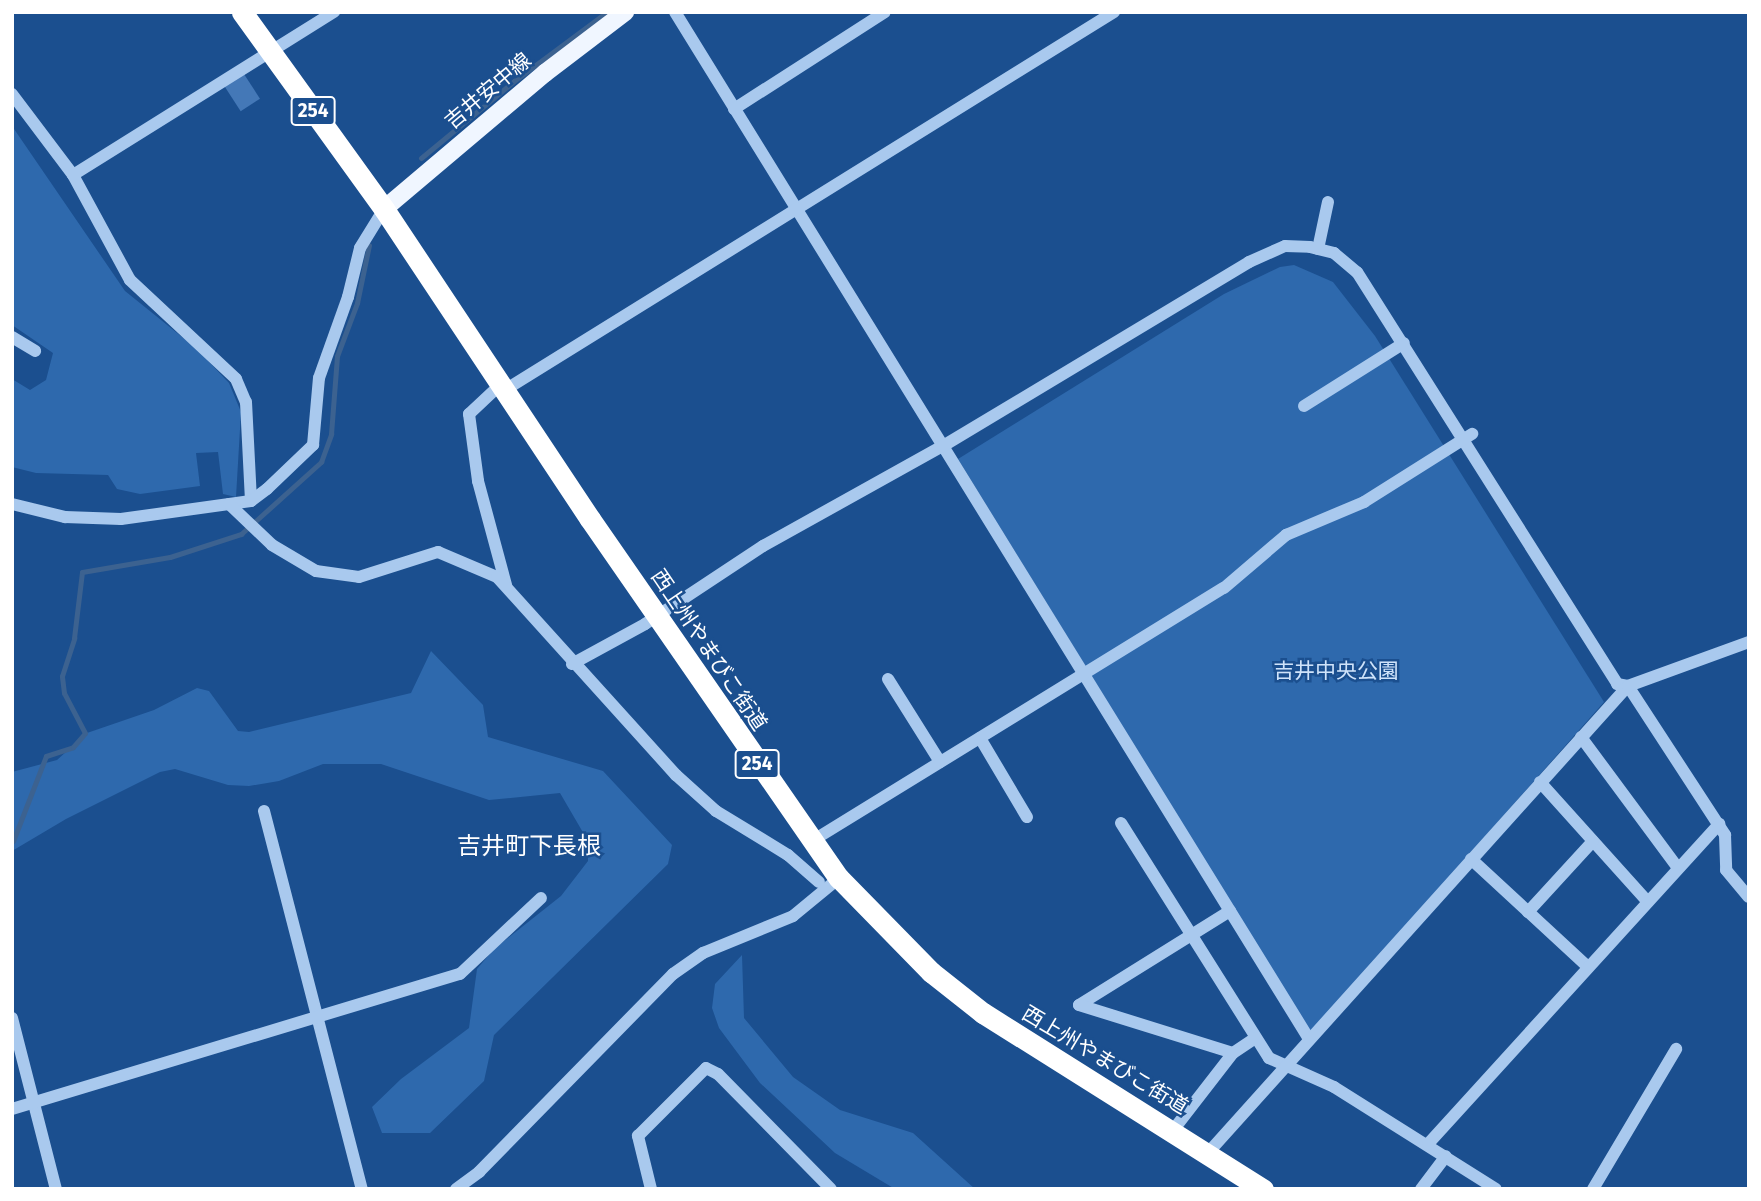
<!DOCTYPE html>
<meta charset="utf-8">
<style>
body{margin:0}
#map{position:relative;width:1761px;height:1201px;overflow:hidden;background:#1b4f8f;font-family:"Fira Sans","Noto Sans JP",sans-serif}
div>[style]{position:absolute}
.green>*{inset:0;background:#2e69ad}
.stream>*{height:5px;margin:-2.5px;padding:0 2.5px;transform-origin:2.5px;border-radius:2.5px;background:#3c6290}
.building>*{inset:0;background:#4478b7;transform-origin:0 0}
.minor>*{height:12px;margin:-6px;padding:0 6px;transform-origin:6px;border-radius:6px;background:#a9c9ee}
.major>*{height:18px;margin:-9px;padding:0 9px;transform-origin:9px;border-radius:9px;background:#f0f6ff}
.highway>*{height:21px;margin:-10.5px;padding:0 10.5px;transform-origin:10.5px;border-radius:10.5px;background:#fff}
span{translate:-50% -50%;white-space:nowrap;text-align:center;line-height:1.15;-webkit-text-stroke:5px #1b4f8f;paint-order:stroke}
.shield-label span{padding:2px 5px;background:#1b4f8f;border:2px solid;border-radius:5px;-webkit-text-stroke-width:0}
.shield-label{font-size:19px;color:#fff;font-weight:700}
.street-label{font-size:21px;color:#fff}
.park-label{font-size:21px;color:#cfe3fa}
.quarter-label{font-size:24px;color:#fff}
.frame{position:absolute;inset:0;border:14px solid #fff;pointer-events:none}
</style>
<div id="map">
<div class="green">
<div style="clip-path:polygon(12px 126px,125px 291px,197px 349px,229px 383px,241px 412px,236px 497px,223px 494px,218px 452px,196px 453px,200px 486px,140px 494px,117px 489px,108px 475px,36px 473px,12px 467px,12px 379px,30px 390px,46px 380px,53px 353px,12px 325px)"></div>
<div style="clip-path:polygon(1294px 265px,1333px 282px,1375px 336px,1604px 702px,1311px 1033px,958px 459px,1224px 294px,1280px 267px)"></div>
<div style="clip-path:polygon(431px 651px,483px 705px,488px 737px,603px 771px,672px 845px,668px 864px,494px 1035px,484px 1081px,430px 1133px,382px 1133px,372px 1107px,401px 1079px,469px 1028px,477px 969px,494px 949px,561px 896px,588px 861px,588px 841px,560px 793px,489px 800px,381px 764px,323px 764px,279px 781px,249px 786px,228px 785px,175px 769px,160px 772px,66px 819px,12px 851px,12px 772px,57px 760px,87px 733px,154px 710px,197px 688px,209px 691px,238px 731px,249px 732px,411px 693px)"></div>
<div style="clip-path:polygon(742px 955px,744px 1018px,793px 1077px,840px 1110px,913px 1133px,975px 1189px,895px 1189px,835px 1153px,760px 1083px,719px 1028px,712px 1008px,715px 984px)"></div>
</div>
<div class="stream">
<div style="left:421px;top:158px;width:121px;rotate:-39.6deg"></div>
<div style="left:514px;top:81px;width:116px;rotate:-36.6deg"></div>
<div style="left:13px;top:841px;width:91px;rotate:-68.8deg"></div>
<div style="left:46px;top:756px;width:28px;rotate:-18deg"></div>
<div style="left:73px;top:747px;width:18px;rotate:-49deg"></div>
<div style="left:85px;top:733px;width:45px;rotate:-117.7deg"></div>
<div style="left:64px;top:693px;width:17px;rotate:-97deg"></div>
<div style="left:62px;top:676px;width:40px;rotate:-72deg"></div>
<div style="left:74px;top:638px;width:66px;rotate:-83.1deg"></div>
<div style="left:82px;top:572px;width:89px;rotate:-9.7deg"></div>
<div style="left:170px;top:557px;width:75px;rotate:-17.9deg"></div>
<div style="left:241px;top:534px;width:108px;rotate:-42deg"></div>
<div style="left:321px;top:462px;width:30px;rotate:-70deg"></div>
<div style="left:331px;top:434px;width:78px;rotate:-85.6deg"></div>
<div style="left:337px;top:356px;width:57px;rotate:-69.3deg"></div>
<div style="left:357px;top:303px;width:59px;rotate:-78.3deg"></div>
</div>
<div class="building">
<div style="left:242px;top:71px;width:33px;height:23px;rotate:57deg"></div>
</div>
<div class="minor">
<div style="left:675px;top:12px;width:1207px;rotate:58.31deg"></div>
<div style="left:12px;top:94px;width:101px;rotate:53deg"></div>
<div style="left:73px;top:175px;width:119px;rotate:61.5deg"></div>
<div style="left:130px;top:280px;width:145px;rotate:43deg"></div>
<div style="left:236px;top:379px;width:25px;rotate:67deg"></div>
<div style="left:246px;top:402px;width:99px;rotate:87.1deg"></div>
<div style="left:734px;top:109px;width:179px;rotate:-32.7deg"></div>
<div style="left:73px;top:175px;width:308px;rotate:-32deg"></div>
<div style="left:1318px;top:249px;width:48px;rotate:-78deg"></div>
<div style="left:12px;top:337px;width:27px;rotate:31deg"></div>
<div style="left:501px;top:384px;width:44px;rotate:136.8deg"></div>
<div style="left:469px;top:414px;width:68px;rotate:82.3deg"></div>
<div style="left:478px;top:481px;width:108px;rotate:74.9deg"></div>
<div style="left:505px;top:390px;width:717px;rotate:-31.83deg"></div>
<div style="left:1304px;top:406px;width:118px;rotate:-32.2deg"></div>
<div style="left:12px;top:504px;width:55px;rotate:13.8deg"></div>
<div style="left:65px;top:517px;width:56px;rotate:2deg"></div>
<div style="left:121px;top:519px;width:131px;rotate:-7.9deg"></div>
<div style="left:251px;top:501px;width:20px;rotate:-37deg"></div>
<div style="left:267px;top:489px;width:64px;rotate:-43.7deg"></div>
<div style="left:313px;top:445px;width:67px;rotate:-84.9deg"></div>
<div style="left:319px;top:378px;width:86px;rotate:-70.3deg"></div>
<div style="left:348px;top:297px;width:50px;rotate:-76.2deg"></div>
<div style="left:360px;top:248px;width:46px;rotate:-58.4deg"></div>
<div style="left:229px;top:504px;width:59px;rotate:43.6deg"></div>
<div style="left:272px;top:545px;width:51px;rotate:30.6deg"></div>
<div style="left:316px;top:571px;width:43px;rotate:7.9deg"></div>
<div style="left:359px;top:577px;width:83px;rotate:-17.6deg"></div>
<div style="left:438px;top:552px;width:64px;rotate:23deg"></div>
<div style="left:497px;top:577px;width:267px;rotate:47.9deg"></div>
<div style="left:676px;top:775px;width:54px;rotate:42deg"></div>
<div style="left:716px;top:811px;width:84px;rotate:31.4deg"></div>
<div style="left:788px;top:855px;width:41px;rotate:41.1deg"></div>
<div style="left:572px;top:664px;width:83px;rotate:-28.7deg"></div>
<div style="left:645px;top:624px;width:141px;rotate:-33.5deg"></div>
<div style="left:763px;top:546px;width:206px;rotate:-29.1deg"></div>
<div style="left:943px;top:446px;width:357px;rotate:-31deg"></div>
<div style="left:1249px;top:262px;width:39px;rotate:-24deg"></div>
<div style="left:1285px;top:246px;width:25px;rotate:2deg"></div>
<div style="left:1310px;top:247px;width:25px;rotate:14deg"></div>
<div style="left:1334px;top:253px;width:30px;rotate:40deg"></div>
<div style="left:1357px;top:272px;width:487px;rotate:57.7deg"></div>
<div style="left:1617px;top:684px;width:11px;rotate:10deg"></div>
<div style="left:1628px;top:686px;width:178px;rotate:56.9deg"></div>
<div style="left:1725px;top:835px;width:35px;rotate:88deg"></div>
<div style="left:1726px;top:870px;width:35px;rotate:50deg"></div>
<div style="left:888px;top:679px;width:98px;rotate:57.9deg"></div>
<div style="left:1581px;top:737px;width:163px;rotate:53.5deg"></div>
<div style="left:980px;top:738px;width:92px;rotate:59.3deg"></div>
<div style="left:1540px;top:782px;width:161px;rotate:48deg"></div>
<div style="left:264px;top:811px;width:390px;rotate:75.5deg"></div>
<div style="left:1121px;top:823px;width:278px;rotate:57.8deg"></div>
<div style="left:1269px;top:1058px;width:71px;rotate:24deg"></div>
<div style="left:1334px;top:1087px;width:191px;rotate:32.2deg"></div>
<div style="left:812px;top:841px;width:483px;rotate:-31.6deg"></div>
<div style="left:1224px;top:588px;width:82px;rotate:-40.5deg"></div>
<div style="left:1286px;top:535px;width:85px;rotate:-22.9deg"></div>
<div style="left:1364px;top:502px;width:128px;rotate:-32.2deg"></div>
<div style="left:1471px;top:859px;width:159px;rotate:42.7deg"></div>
<div style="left:1528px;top:912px;width:96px;rotate:-47.5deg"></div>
<div style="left:1079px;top:1005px;width:178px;rotate:-31.9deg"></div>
<div style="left:1079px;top:1005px;width:161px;rotate:17.3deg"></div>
<div style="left:12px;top:1018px;width:177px;rotate:75.6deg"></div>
<div style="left:12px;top:1109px;width:468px;rotate:-16.8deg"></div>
<div style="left:460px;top:974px;width:111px;rotate:-43.2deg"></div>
<div style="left:1174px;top:1129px;width:96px;rotate:-52.2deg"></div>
<div style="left:1233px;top:1053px;width:27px;rotate:-34deg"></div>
<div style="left:1428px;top:1144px;width:433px;rotate:-47.7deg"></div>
<div style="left:1207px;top:1154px;width:629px;rotate:-48.03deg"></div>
<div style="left:1628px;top:686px;width:129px;rotate:-20deg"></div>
<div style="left:456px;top:1189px;width:29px;rotate:-36deg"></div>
<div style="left:479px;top:1172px;width:277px;rotate:-45.6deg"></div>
<div style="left:673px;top:974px;width:37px;rotate:-35deg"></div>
<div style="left:703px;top:953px;width:97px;rotate:-22.3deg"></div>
<div style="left:793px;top:916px;width:60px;rotate:-39.6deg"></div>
<div style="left:651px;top:1189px;width:55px;rotate:-103.8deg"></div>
<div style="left:638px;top:1136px;width:96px;rotate:-45deg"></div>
<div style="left:706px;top:1068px;width:13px;rotate:27deg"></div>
<div style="left:718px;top:1074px;width:161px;rotate:45.5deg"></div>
<div style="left:1421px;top:1189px;width:41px;rotate:-52.9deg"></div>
<div style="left:1593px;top:1189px;width:163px;rotate:-59.3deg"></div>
</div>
<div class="major">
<div style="left:384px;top:209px;width:211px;rotate:-40.2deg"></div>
<div style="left:545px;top:73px;width:101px;rotate:-37.3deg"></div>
</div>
<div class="highway">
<div style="left:242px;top:12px;width:243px;rotate:54.2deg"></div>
<div style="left:384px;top:209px;width:372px;rotate:56.4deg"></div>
<div style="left:590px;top:519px;width:437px;rotate:55.3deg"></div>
<div style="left:839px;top:878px;width:132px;rotate:45.6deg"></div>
<div style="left:931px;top:972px;width:66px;rotate:38.3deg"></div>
<div style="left:983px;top:1013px;width:331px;rotate:32.2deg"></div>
</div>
<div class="shield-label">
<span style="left:313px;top:111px">254</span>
<span style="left:757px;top:764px">254</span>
</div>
<div class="street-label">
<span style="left:488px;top:91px;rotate:-40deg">吉井安中線</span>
<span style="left:709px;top:650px;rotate:56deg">西上州やまびこ街道</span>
<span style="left:1105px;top:1060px;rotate:31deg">西上州やまびこ街道</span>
</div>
<div class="park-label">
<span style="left:1336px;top:671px">吉井中央公園</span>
</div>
<div class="quarter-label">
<span style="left:529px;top:847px">吉井町下長根</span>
</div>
<div class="frame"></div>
</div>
